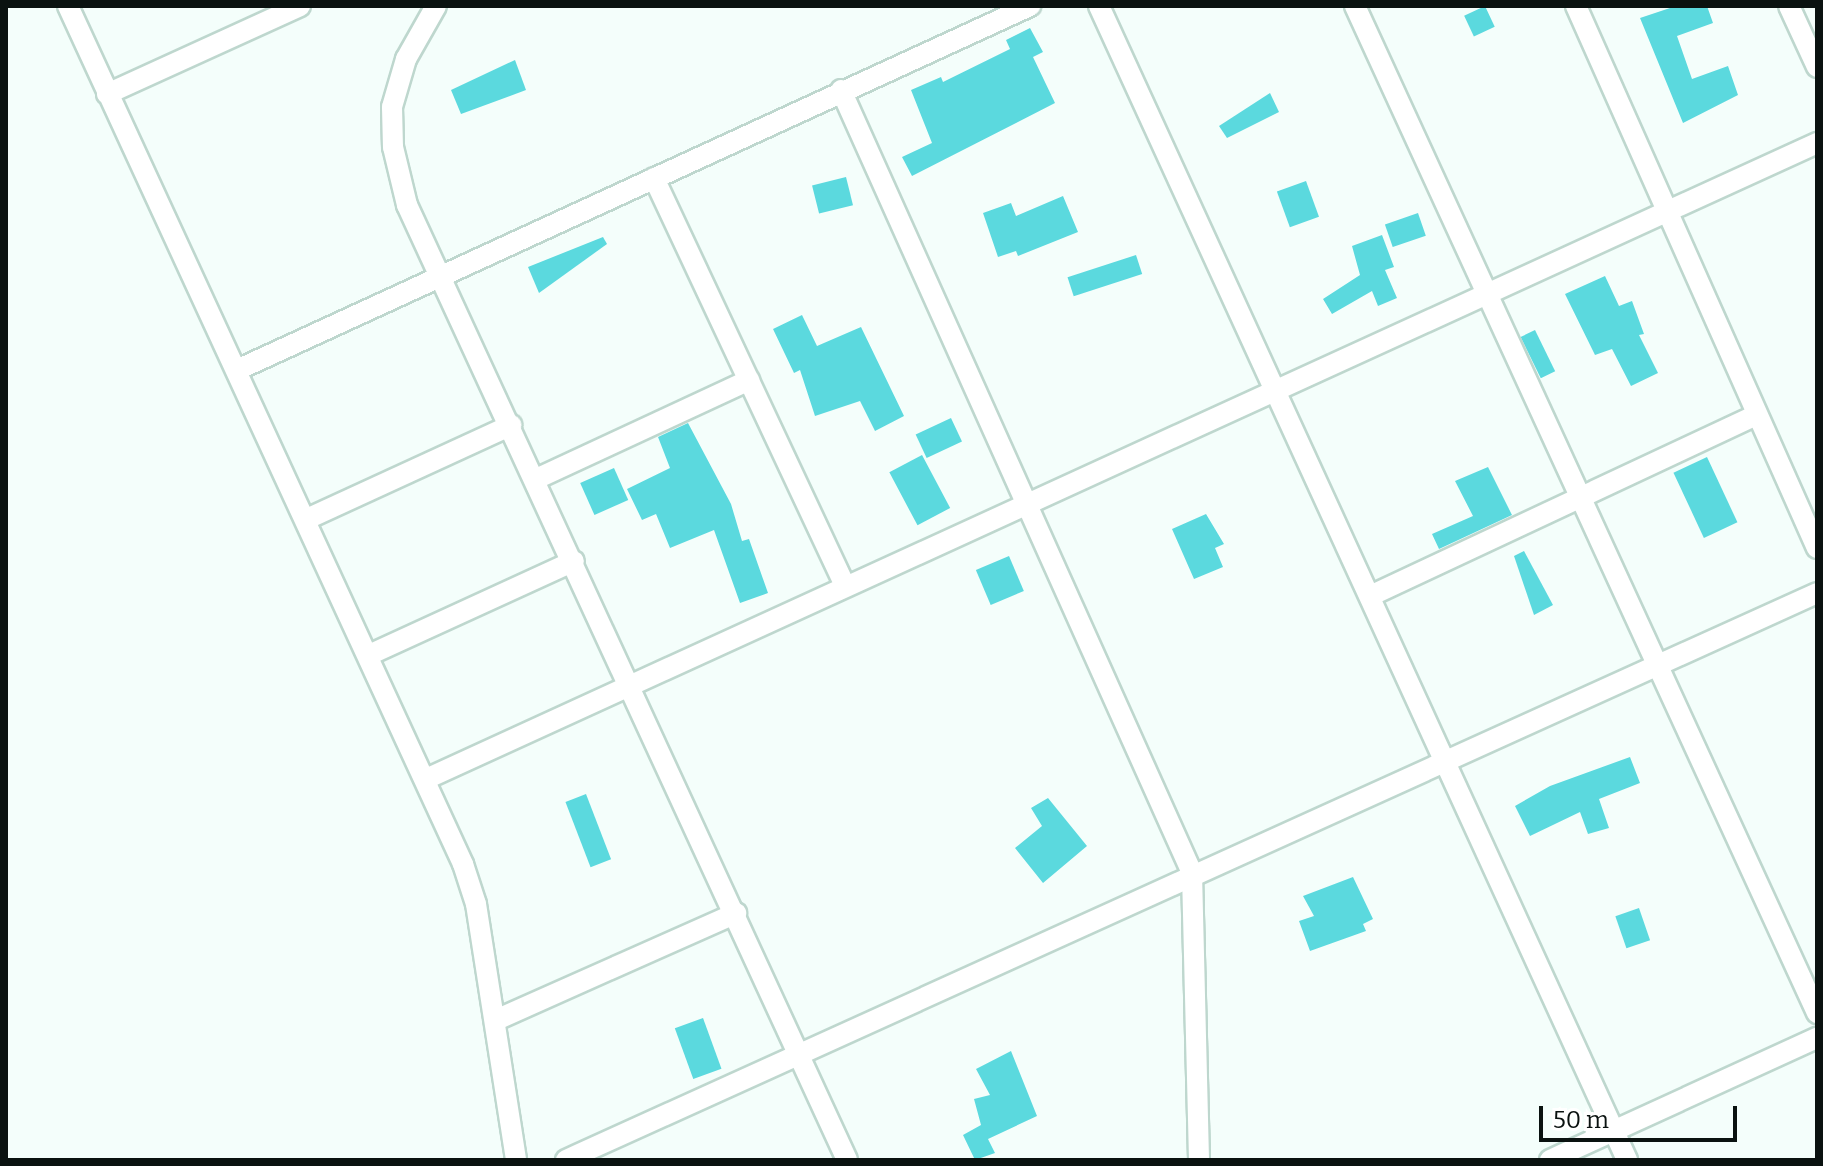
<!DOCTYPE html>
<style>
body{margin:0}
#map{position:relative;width:1823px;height:1166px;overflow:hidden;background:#f4fefb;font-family:Bitter,serif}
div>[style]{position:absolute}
.building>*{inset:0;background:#5bd9de;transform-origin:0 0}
.roads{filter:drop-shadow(2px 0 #bed7ce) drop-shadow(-2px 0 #bed7ce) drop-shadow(0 2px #bed7ce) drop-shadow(0 -2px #bed7ce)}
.minor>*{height:20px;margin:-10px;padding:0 10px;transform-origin:10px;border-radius:10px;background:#fff}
span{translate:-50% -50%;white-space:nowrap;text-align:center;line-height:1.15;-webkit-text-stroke:8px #fff;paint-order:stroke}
.frame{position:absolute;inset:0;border:8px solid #0a1210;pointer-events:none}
.scale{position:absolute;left:1539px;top:1106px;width:198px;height:36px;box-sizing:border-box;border:4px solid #0a1210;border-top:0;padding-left:10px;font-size:24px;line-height:28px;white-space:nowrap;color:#0a1210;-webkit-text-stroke:6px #fff;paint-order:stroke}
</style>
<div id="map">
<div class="building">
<div style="left:1485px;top:6px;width:23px;height:23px;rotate:65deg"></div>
<div style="clip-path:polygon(1676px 6px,1707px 6px,1713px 23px,1677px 36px,1692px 79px,1728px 66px,1738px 95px,1683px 123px,1640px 18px)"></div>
<div style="clip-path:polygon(1030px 28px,1043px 52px,1033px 57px,1055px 103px,912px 176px,902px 157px,932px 143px,911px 90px,941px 77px,943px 82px,1010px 49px,1006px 40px)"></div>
<div style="clip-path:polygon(515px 60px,526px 90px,461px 114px,451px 90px)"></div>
<div style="clip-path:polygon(1270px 93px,1279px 112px,1227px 138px,1219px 126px)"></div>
<div style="left:846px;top:177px;width:29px;height:35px;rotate:76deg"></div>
<div style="left:1306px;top:181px;width:38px;height:31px;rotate:70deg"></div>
<div style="clip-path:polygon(1063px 196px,1078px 232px,1018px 256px,1016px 251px,998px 257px,983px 213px,1011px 203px,1016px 216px)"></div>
<div style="left:1418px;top:213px;width:24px;height:35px;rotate:71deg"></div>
<div style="clip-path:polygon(1382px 235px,1394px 267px,1385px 270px,1397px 298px,1378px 306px,1372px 291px,1332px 314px,1323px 299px,1360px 275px,1352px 246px)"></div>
<div style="clip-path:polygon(603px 237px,607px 244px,539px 293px,528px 267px)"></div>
<div style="left:1136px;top:255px;width:20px;height:72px;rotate:72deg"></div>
<div style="clip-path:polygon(1605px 276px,1619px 306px,1632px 301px,1644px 334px,1639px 335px,1658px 373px,1631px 386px,1612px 349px,1595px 355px,1565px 294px)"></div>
<div style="clip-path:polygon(802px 315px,817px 346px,861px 327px,904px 416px,875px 431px,860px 401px,815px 416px,800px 370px,794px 373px,773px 329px)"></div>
<div style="left:1535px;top:330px;width:46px;height:16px;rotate:64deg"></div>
<div style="left:951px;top:418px;width:26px;height:39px;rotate:65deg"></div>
<div style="clip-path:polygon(688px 423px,731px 504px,742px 541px,749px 539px,768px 593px,740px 603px,714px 530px,670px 548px,656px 514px,642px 520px,627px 489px,670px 468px,658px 437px)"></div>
<div style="left:922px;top:455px;width:60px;height:37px;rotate:62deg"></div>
<div style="left:1707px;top:457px;width:72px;height:37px;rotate:65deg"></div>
<div style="clip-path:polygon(1488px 467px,1512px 515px,1439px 549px,1432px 534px,1473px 516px,1455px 481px)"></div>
<div style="left:614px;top:468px;width:35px;height:37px;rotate:66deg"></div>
<div style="clip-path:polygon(1206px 514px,1224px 544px,1215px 548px,1223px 567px,1194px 579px,1172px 529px)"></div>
<div style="clip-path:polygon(1524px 551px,1553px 605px,1534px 615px,1514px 556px)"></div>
<div style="left:1009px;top:556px;width:38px;height:36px;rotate:67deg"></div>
<div style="clip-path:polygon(1630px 757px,1640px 783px,1599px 799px,1609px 828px,1588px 834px,1580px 812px,1530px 836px,1515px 806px,1550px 786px)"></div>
<div style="left:586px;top:794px;width:70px;height:22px;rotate:69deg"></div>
<div style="clip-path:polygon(1048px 798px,1087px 846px,1043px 883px,1015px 848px,1042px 826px,1031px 808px)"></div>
<div style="clip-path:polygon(1353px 877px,1373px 919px,1363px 924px,1366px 931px,1310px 951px,1299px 921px,1314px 916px,1303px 896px)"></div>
<div style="left:1639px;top:908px;width:34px;height:25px;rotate:71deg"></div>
<div style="left:703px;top:1018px;width:54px;height:30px;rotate:70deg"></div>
<div style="clip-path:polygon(1011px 1051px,1037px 1116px,988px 1139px,995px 1153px,975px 1160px,963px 1135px,981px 1125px,974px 1099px,990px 1095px,976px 1069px)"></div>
</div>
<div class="roads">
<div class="minor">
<div style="left:68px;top:6px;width:945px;rotate:65.28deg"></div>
<div style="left:463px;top:864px;width:42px;rotate:72deg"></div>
<div style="left:476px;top:904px;width:259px;rotate:81.1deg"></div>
<div style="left:436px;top:6px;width:61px;rotate:119.5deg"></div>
<div style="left:406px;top:59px;width:50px;rotate:106.3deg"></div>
<div style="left:392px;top:107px;width:40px;rotate:88.6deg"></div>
<div style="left:393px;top:147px;width:60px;rotate:76.4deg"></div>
<div style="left:407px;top:205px;width:1051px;rotate:65.26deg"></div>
<div style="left:1099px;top:6px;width:1269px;rotate:65.41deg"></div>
<div style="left:1355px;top:6px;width:1108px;rotate:65.35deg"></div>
<div style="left:1576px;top:6px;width:593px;rotate:66.03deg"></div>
<div style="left:1789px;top:6px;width:67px;rotate:65.3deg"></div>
<div style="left:841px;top:90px;width:858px;rotate:65.85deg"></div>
<div style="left:1192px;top:873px;width:287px;rotate:88.6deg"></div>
<div style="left:107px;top:94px;width:212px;rotate:-24.5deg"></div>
<div style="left:654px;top:178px;width:450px;rotate:64.9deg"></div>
<div style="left:237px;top:370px;width:873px;rotate:-24.66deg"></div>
<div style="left:536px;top:479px;width:235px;rotate:-24.9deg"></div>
<div style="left:307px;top:519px;width:225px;rotate:-24.7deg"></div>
<div style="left:1370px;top:596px;width:426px;rotate:-25.1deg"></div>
<div style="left:371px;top:654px;width:223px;rotate:-24.6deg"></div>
<div style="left:426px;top:779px;width:1530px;rotate:-24.57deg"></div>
<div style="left:496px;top:1020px;width:263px;rotate:-24deg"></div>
<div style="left:566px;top:1160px;width:1373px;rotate:-24.38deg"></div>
<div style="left:1550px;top:1160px;width:294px;rotate:-24.6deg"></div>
</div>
</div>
<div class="frame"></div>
<div class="scale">50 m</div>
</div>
